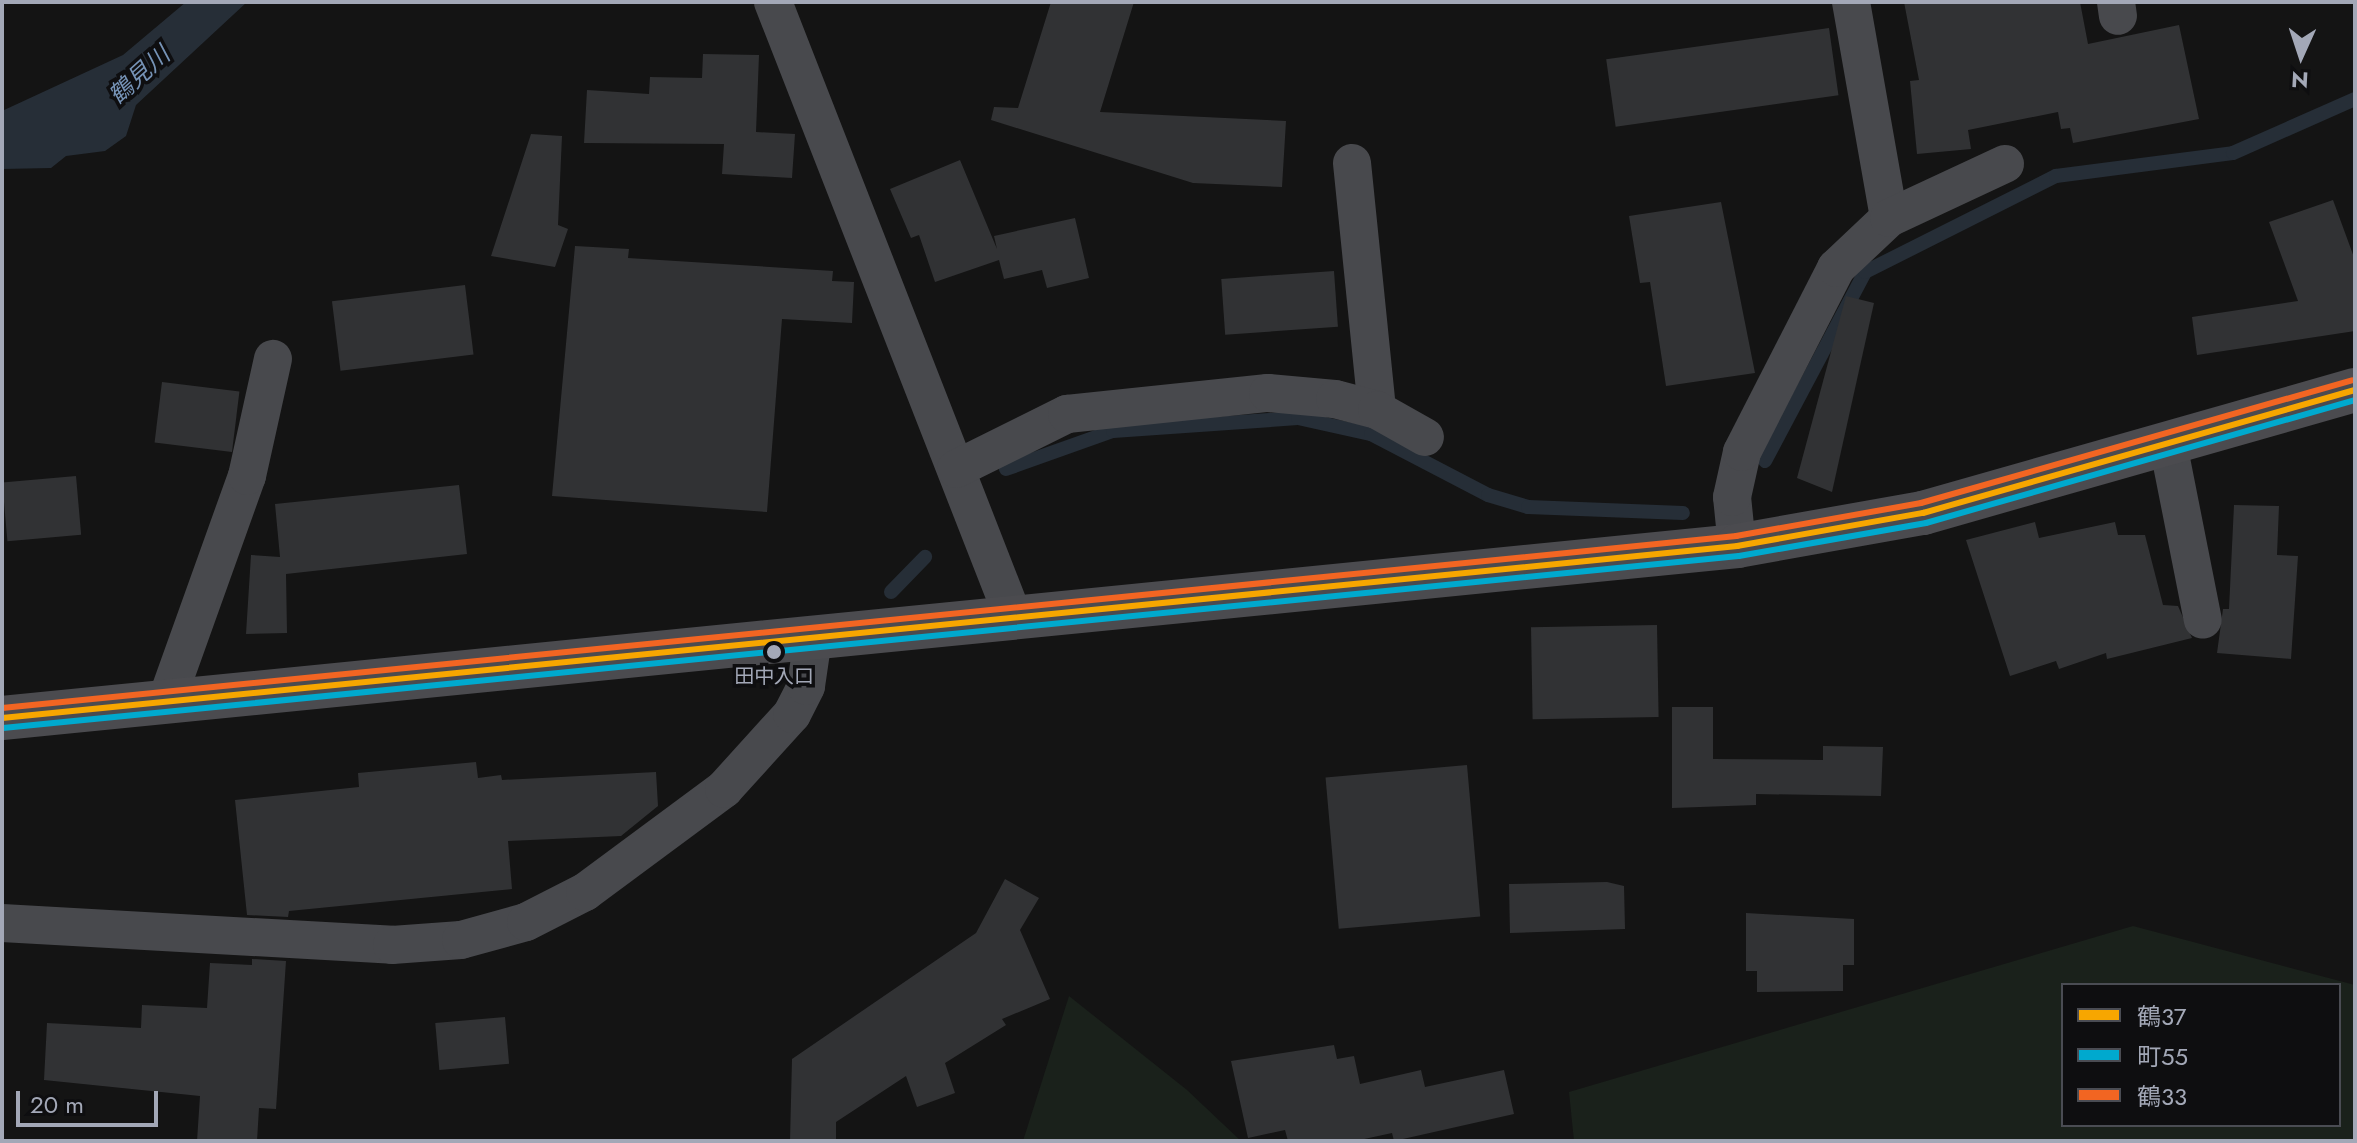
<!DOCTYPE html>
<meta charset="utf-8">
<style>
body{margin:0}
#map{position:relative;width:2357px;height:1143px;overflow:hidden;background:#141414;font-family:Jost,"Noto Sans JP",sans-serif}
div>[style]{position:absolute}
.green>*{inset:0;background:#1a211b}
.water>*{inset:0;background:#262e37}
.stream>*{height:14px;margin:-7px;padding:0 7px;transform-origin:7px;border-radius:7px;background:#262e37}
.building>*{inset:0;background:#313234;transform-origin:0 0}
.street>*{height:38px;margin:-19px;padding:0 19px;transform-origin:19px;border-radius:19px;background:#48494d}
.primary>*{height:44px;margin:-22px;padding:0 22px;transform-origin:22px;border-radius:22px;background:#4b4b4f}
.bus-1>*{height:6px;margin:-3px;padding:0 3px;transform-origin:3px;border-radius:3px;background:#f7a600}
.bus-2>*{height:6px;margin:-3px;padding:0 3px;transform-origin:3px;border-radius:3px;background:#00a9ce}
.bus-3>*{height:6px;margin:-3px;padding:0 3px;transform-origin:3px;border-radius:3px;background:#f26522}
.dots>*{width:22px;height:22px;translate:-50% -50%;box-sizing:border-box;border:4px solid #0e0e10;border-radius:50%}
span{translate:-50% -50%;white-space:nowrap;text-align:center;line-height:1.15;-webkit-text-stroke:7px #0e0e10;paint-order:stroke}
.bus-label{font-size:20px;color:#a3a8b7}
.water-label{font-size:24px;color:#7693b6;font-style:italic}
.frame{position:absolute;inset:0;border:4px solid #a3a8b7;pointer-events:none}
.legend{position:absolute;left:2061px;top:983px;width:280px;height:144px;box-sizing:border-box;background:#0e0e10;border:2px solid #4a4c53;margin:0;padding:10px 14px;list-style:none;font-size:24px;color:#a3a8b7}
.legend li{display:flex;align-items:center;gap:16px;height:40px}
.legend b{width:40px;border:2px solid #4a4c53}
.north{position:absolute;left:2261px;top:16px;width:80px;height:80px;-webkit-text-stroke:6px #0e0e10;paint-order:stroke;rotate:183deg;font-size:22px;font-weight:700;line-height:32px;text-align:center;color:#a3a8b7}
.north::after{content:'';display:block;margin:auto;width:28px;height:36px;background:#a3a8b7;clip-path:polygon(50% 0,100% 100%,50% 72%,0 100%)}
.scale{position:absolute;left:16px;top:1091px;width:142px;height:36px;box-sizing:border-box;border:4px solid #a3a8b7;border-top:0;padding-left:10px;font-size:24px;line-height:28px;white-space:nowrap;color:#a3a8b7;-webkit-text-stroke:6px #0e0e10;paint-order:stroke}
</style>
<div id="map">
<div class="green">
<div style="clip-path:polygon(evenodd,2133px 926px,2355px 985px,2355px 1141px,1574px 1141px,1569px 1092px,2133px 926px,2063px 985px,2339px 985px,2339px 1125px,2063px 1125px,2063px 985px)"></div>
<div style="clip-path:polygon(1069px 996px,1187px 1090px,1241px 1141px,1023px 1141px)"></div>
</div>
<div class="water">
<div style="clip-path:polygon(186px 2px,247px 2px,136px 105px,126px 136px,105px 151px,66px 156px,51px 168px,2px 169px,2px 111px,123px 55px)"></div>
</div>
<div class="stream">
<div style="left:1765px;top:461px;width:214px;rotate:-62.1deg"></div>
<div style="left:1865px;top:272px;width:214px;rotate:-26.7deg"></div>
<div style="left:2056px;top:176px;width:178px;rotate:-7.4deg"></div>
<div style="left:2233px;top:153px;width:133px;rotate:-23.9deg"></div>
<div style="left:1006px;top:469px;width:114px;rotate:-19.6deg"></div>
<div style="left:1113px;top:431px;width:185px;rotate:-4deg"></div>
<div style="left:1298px;top:418px;width:75px;rotate:12.4deg"></div>
<div style="left:1371px;top:434px;width:132px;rotate:27.5deg"></div>
<div style="left:1488px;top:495px;width:42px;rotate:16.7deg"></div>
<div style="left:1528px;top:507px;width:155px;rotate:2.2deg"></div>
<div style="left:891px;top:592px;width:49px;rotate:-45.8deg"></div>
</div>
<div class="building">
<div style="clip-path:polygon(1051px 2px,1134px 2px,1100px 112px,1286px 121px,1282px 187px,1193px 183px,991px 120px,994px 107px,1018px 108px)"></div>
<div style="clip-path:polygon(1904px 2px,2080px 2px,2088px 44px,2179px 25px,2199px 119px,2073px 143px,2070px 128px,2061px 129px,2058px 112px,1968px 130px,1971px 149px,1917px 154px,1910px 81px,1919px 80px)"></div>
<div style="left:1829px;top:28px;width:68px;height:225px;rotate:82deg"></div>
<div style="clip-path:polygon(703px 54px,759px 55px,756px 132px,795px 134px,792px 178px,722px 174px,724px 144px,584px 143px,587px 90px,649px 94px,650px 77px,702px 78px)"></div>
<div style="clip-path:polygon(531px 134px,562px 136px,558px 225px,568px 229px,555px 267px,491px 256px)"></div>
<div style="clip-path:polygon(960px 160px,997px 249px,994px 236px,1075px 218px,1089px 278px,1047px 288px,1042px 270px,1004px 279px,999px 260px,935px 282px,919px 235px,911px 238px,890px 189px)"></div>
<div style="clip-path:polygon(2333px 200px,2355px 260px,2355px 331px,2197px 355px,2192px 317px,2298px 301px,2269px 222px)"></div>
<div style="clip-path:polygon(1721px 202px,1755px 373px,1666px 386px,1650px 282px,1640px 283px,1629px 216px)"></div>
<div style="clip-path:polygon(575px 246px,629px 249px,628px 258px,833px 271px,832px 281px,854px 282px,852px 323px,782px 319px,767px 512px,552px 496px)"></div>
<div style="left:1334px;top:271px;width:56px;height:113px;rotate:86deg"></div>
<div style="left:465px;top:285px;width:70px;height:134px;rotate:83deg"></div>
<div style="clip-path:polygon(1846px 296px,1874px 303px,1832px 492px,1797px 478px)"></div>
<div style="left:162px;top:382px;width:78px;height:61px;rotate:7deg"></div>
<div style="left:76px;top:476px;width:59px;height:74px;rotate:85deg"></div>
<div style="clip-path:polygon(459px 485px,467px 554px,286px 574px,287px 633px,246px 634px,251px 555px,280px 557px,275px 504px)"></div>
<div style="clip-path:polygon(2234px 505px,2279px 506px,2277px 555px,2298px 556px,2291px 659px,2217px 653px,2223px 609px,2229px 609px)"></div>
<div style="clip-path:polygon(2035px 522px,2039px 538px,2115px 522px,2118px 535px,2145px 535px,2163px 605px,2178px 606px,2192px 638px,2107px 659px,2106px 653px,2059px 669px,2056px 661px,2010px 676px,1966px 540px)"></div>
<div style="left:1657px;top:625px;width:92px;height:126px;rotate:89deg"></div>
<div style="clip-path:polygon(1672px 707px,1713px 707px,1713px 759px,1823px 760px,1823px 746px,1883px 747px,1881px 796px,1756px 794px,1756px 805px,1672px 808px)"></div>
<div style="clip-path:polygon(476px 762px,478px 778px,501px 775px,502px 780px,656px 772px,658px 806px,621px 836px,508px 841px,512px 889px,289px 911px,288px 917px,247px 915px,235px 800px,359px 787px,358px 773px)"></div>
<div style="left:1467px;top:765px;width:152px;height:142px;rotate:85deg"></div>
<div style="clip-path:polygon(1005px 879px,1039px 898px,1020px 930px,1050px 999px,1002px 1019px,1006px 1025px,945px 1063px,955px 1093px,917px 1107px,906px 1076px,836px 1122px,836px 1141px,790px 1141px,792px 1059px,976px 933px)"></div>
<div style="clip-path:polygon(1607px 882px,1624px 886px,1625px 929px,1510px 933px,1509px 884px)"></div>
<div style="clip-path:polygon(1746px 913px,1854px 919px,1854px 965px,1843px 965px,1843px 991px,1757px 992px,1757px 971px,1746px 971px)"></div>
<div style="clip-path:polygon(252px 959px,286px 961px,276px 1109px,259px 1108px,257px 1141px,197px 1141px,200px 1096px,44px 1080px,47px 1023px,141px 1028px,142px 1005px,207px 1008px,210px 963px,252px 965px)"></div>
<div style="left:505px;top:1017px;width:47px;height:70px;rotate:85deg"></div>
<div style="clip-path:polygon(1334px 1045px,1337px 1059px,1354px 1056px,1360px 1084px,1421px 1070px,1425px 1087px,1504px 1070px,1514px 1114px,1394px 1141px,1392px 1133px,1355px 1141px,1288px 1141px,1285px 1130px,1248px 1138px,1231px 1061px)"></div>
</div>
<div class="street">
<div style="left:773px;top:2px;width:662px;rotate:68.66deg"></div>
<div style="left:1851px;top:2px;width:219px;rotate:80deg"></div>
<div style="left:2116px;top:2px;width:14px;rotate:82deg"></div>
<div style="left:1352px;top:163px;width:248px;rotate:84.2deg"></div>
<div style="left:2168px;top:444px;width:179px;rotate:78.8deg"></div>
<div style="left:956px;top:469px;width:124px;rotate:-26.4deg"></div>
<div style="left:1067px;top:414px;width:202px;rotate:-6deg"></div>
<div style="left:1268px;top:393px;width:67px;rotate:5.1deg"></div>
<div style="left:1335px;top:399px;width:43px;rotate:14.7deg"></div>
<div style="left:1377px;top:410px;width:55px;rotate:29.4deg"></div>
<div style="left:1737px;top:546px;width:49px;rotate:-95.8deg"></div>
<div style="left:1732px;top:497px;width:46px;rotate:-77.5deg"></div>
<div style="left:1742px;top:452px;width:207px;rotate:-62.9deg"></div>
<div style="left:1836px;top:268px;width:73px;rotate:-43.3deg"></div>
<div style="left:1889px;top:218px;width:128px;rotate:-25deg"></div>
<div style="left:166px;top:702px;width:240px;rotate:-70.3deg"></div>
<div style="left:247px;top:476px;width:120px;rotate:-77.5deg"></div>
<div style="left:2px;top:923px;width:391px;rotate:3.2deg"></div>
<div style="left:392px;top:945px;width:69px;rotate:-4.1deg"></div>
<div style="left:461px;top:940px;width:67px;rotate:-15.5deg"></div>
<div style="left:526px;top:922px;width:66px;rotate:-27deg"></div>
<div style="left:585px;top:892px;width:173px;rotate:-36.5deg"></div>
<div style="left:724px;top:789px;width:101px;rotate:-47.8deg"></div>
<div style="left:792px;top:714px;width:31px;rotate:-63deg"></div>
<div style="left:806px;top:686px;width:49px;rotate:-81.7deg"></div>
</div>
<div class="primary">
<div style="left:2px;top:718px;width:1744px;rotate:-5.66deg"></div>
<div style="left:1737px;top:546px;width:189px;rotate:-10.1deg"></div>
<div style="left:1923px;top:513px;width:449px;rotate:-15.9deg"></div>
</div>
<div class="bus-1">
<div style="left:2px;top:718px;width:1744px;rotate:-5.66deg"></div>
<div style="left:1737px;top:546px;width:189px;rotate:-10.1deg"></div>
<div style="left:1923px;top:513px;width:449px;rotate:-15.9deg"></div>
</div>
<div class="bus-2">
<div style="left:3px;top:728px;width:1744px;rotate:-5.66deg"></div>
<div style="left:1739px;top:556px;width:190px;rotate:-10deg"></div>
<div style="left:1926px;top:523px;width:446px;rotate:-16deg"></div>
</div>
<div class="bus-3">
<div style="left:2px;top:708px;width:1743px;rotate:-5.66deg"></div>
<div style="left:1736px;top:536px;width:188px;rotate:-10.1deg"></div>
<div style="left:1921px;top:503px;width:448px;rotate:-15.9deg"></div>
</div>
<div class="dots">
<div style="left:774px;top:652px;background:#a3a8b7"></div>
</div>
<div class="bus-label">
<span style="left:774px;top:676px">田中入口</span>
</div>
<div class="water-label">
<span style="left:139px;top:75px;rotate:-42deg">鶴見川</span>
</div>
<div class="frame"></div>
<ul class="legend">
<li><b style="height:10px;background:#f7a600"></b>鶴37</li>
<li><b style="height:10px;background:#00a9ce"></b>町55</li>
<li><b style="height:10px;background:#f26522"></b>鶴33</li>
</ul>
<div class="north">N</div>
<div class="scale">20 m</div>
</div>
